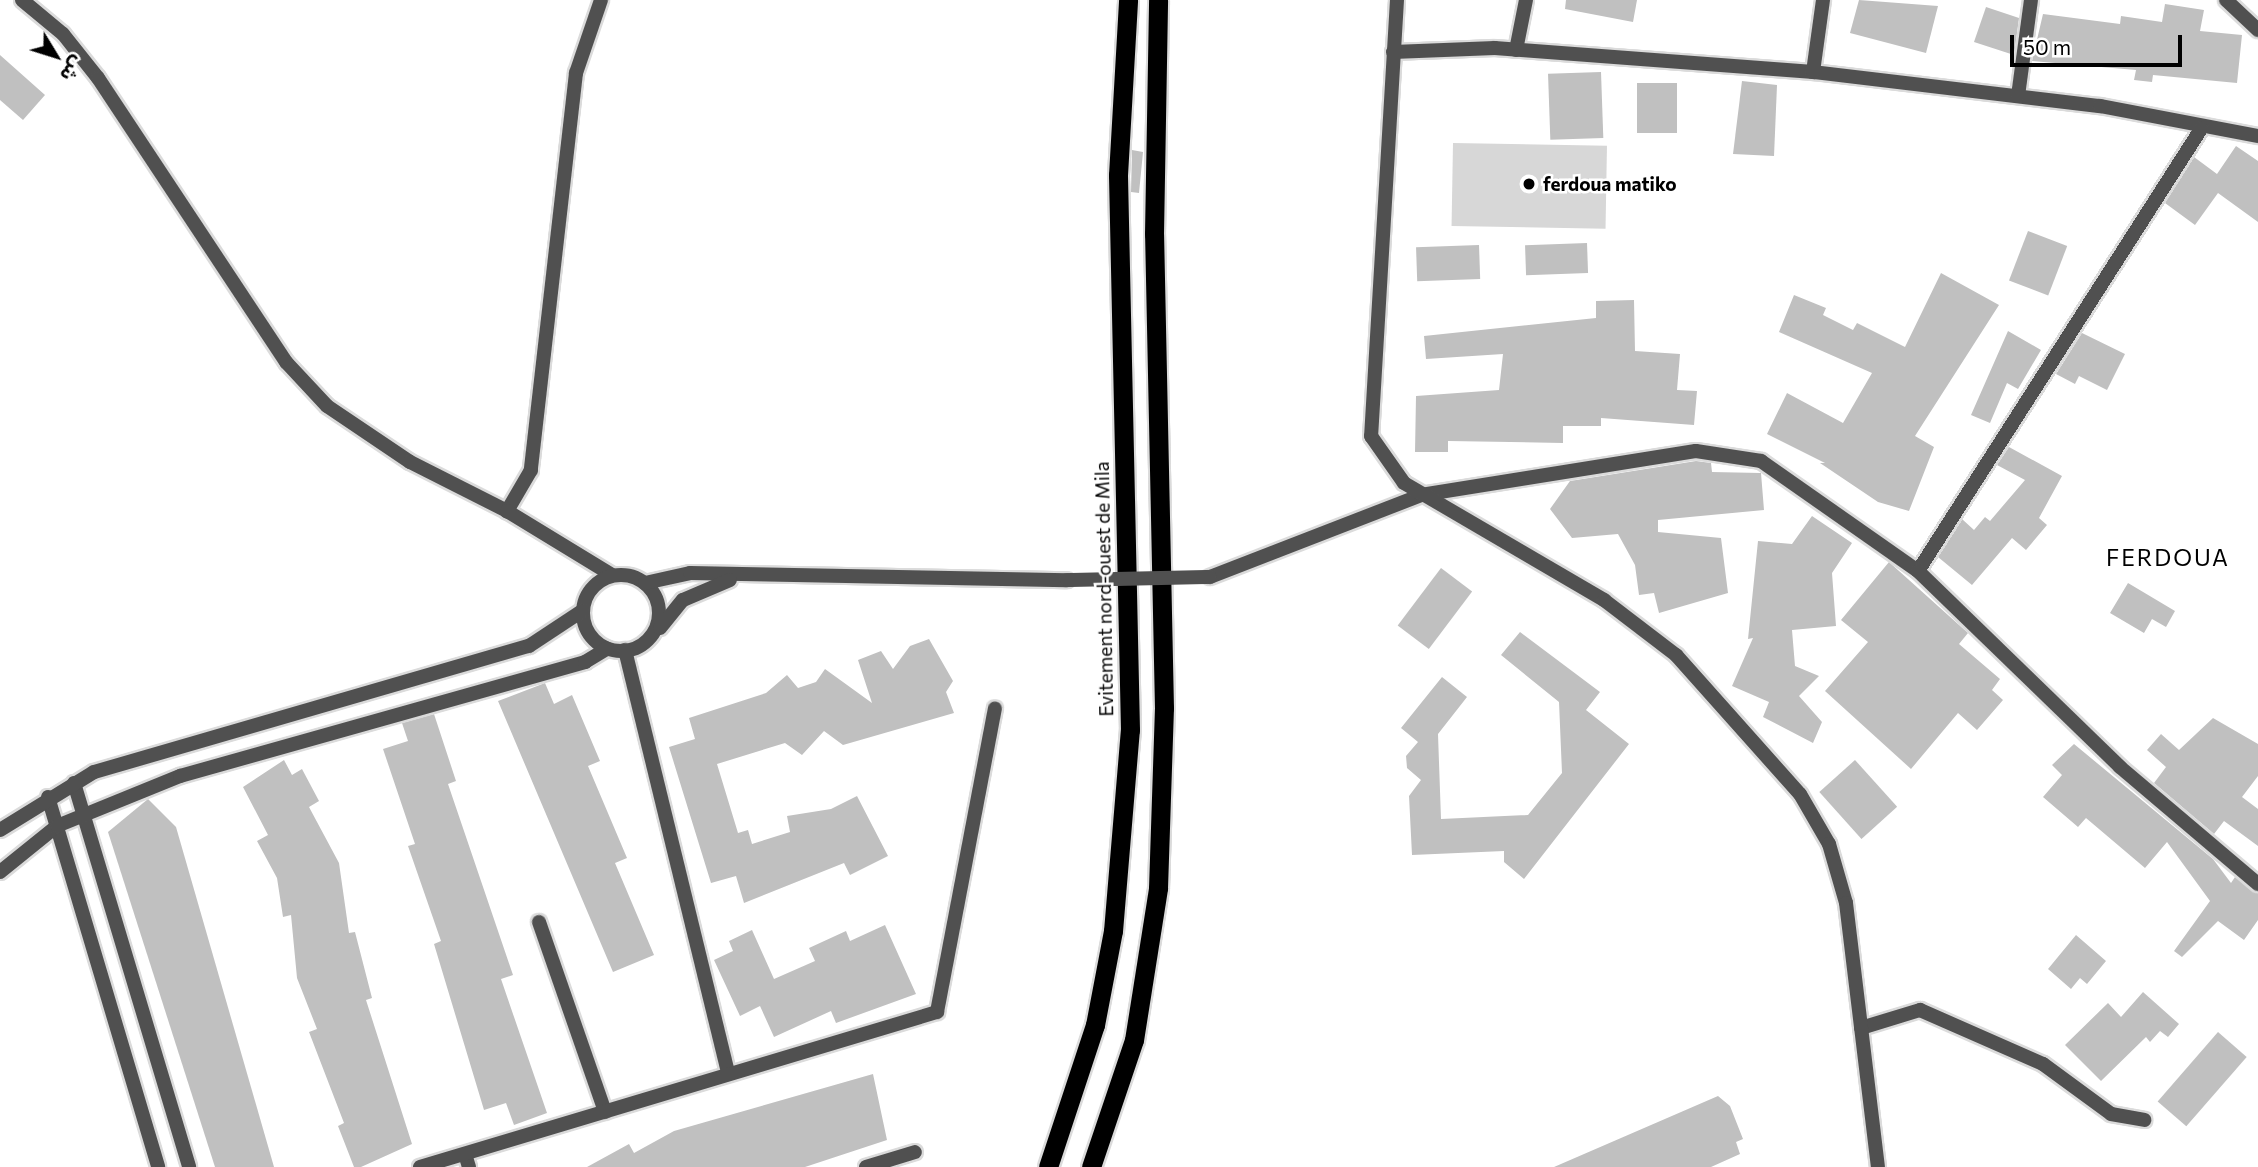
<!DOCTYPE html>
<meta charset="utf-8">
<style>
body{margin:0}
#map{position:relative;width:2258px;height:1167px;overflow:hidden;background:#fff;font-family:Commissioner,"Noto Sans Arabic",sans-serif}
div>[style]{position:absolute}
.green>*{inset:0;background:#d7d7d7;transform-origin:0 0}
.building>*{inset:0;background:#c0c0c0;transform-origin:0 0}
.roads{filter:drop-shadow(2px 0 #dbdbdb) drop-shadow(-2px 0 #dbdbdb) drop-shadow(0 2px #dbdbdb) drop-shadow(0 -2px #dbdbdb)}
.minor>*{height:14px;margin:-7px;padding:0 7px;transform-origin:7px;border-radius:7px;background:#505050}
.minor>.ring{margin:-7px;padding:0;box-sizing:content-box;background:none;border:14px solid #505050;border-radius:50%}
.tertiary>*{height:14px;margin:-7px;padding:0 7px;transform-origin:7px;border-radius:7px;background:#505050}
.trunk>*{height:19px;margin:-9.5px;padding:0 9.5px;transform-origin:9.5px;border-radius:9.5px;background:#000}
.minor-bridge>*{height:14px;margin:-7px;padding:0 7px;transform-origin:7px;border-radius:7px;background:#505050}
.dots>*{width:19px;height:19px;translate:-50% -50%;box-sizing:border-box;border:4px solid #fff;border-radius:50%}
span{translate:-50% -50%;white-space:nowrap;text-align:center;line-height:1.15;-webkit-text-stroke:5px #fff;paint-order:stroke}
.poi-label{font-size:19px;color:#000;font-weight:700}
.left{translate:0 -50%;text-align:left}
.street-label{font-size:19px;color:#000}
.quarter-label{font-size:23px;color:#000;letter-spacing:2px}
.north{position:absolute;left:21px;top:21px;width:70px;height:70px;-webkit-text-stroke:5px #fff;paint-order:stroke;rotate:128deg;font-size:19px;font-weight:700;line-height:28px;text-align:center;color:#000}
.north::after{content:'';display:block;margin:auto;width:24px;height:32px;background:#000;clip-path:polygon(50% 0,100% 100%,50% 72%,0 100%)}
.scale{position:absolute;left:2010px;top:35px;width:172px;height:32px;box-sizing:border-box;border:4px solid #000;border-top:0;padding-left:9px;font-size:21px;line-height:24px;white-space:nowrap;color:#000;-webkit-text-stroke:5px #fff;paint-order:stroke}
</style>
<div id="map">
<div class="green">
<div style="left:1453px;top:143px;width:154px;height:83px;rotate:1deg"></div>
</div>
<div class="building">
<div style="clip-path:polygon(1566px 0,1637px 0,1633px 22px,1565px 9px)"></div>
<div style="clip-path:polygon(1859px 0,1938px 6px,1926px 53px,1850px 33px)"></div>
<div style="clip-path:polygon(2165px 4px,2204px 10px,2200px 31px,2242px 35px,2237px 83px,2153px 75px,2152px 82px,2134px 80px,2136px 70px,2032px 61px,2043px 14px,2120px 24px,2121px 16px,2162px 22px)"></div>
<div style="clip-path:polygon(1986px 7px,2019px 18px,2014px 55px,1974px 42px)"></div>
<div style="clip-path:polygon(0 55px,45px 95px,23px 120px,0 100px)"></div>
<div style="left:1601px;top:72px;width:66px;height:53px;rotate:88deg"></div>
<div style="clip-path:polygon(1742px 81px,1777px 85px,1774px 156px,1733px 154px)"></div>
<div style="left:1637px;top:83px;width:40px;height:50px"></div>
<div style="clip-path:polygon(2236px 146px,2258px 161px,2258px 222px,2218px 193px,2195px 225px,2165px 203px,2194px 157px,2217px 174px)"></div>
<div style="clip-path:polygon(1132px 150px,1143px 152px,1139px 193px,1131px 192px)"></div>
<div style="left:2028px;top:231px;width:42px;height:53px;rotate:21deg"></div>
<div style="left:1587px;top:243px;width:30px;height:62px;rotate:88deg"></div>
<div style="left:1479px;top:245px;width:34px;height:63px;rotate:88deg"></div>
<div style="clip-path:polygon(1941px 273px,1999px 305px,1915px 436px,1934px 447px,1909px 511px,1878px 502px,1820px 463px,1825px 463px,1767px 434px,1787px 393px,1843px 423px,1872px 373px,1779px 332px,1794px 295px,1826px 308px,1823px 315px,1853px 330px,1857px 323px,1905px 347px)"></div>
<div style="clip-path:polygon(1634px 300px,1635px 351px,1680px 354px,1677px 390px,1697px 391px,1694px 425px,1601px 418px,1601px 426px,1563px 426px,1563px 443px,1448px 441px,1448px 452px,1415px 452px,1416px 396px,1499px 390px,1503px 354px,1426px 359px,1424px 336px,1596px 318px,1596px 301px)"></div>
<div style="clip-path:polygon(2008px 331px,2041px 350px,2018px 389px,2007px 383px,1990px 423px,1971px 415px)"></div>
<div style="clip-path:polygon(2082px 333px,2125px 354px,2107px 390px,2079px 376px,2075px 384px,2056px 374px)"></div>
<div style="clip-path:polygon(2009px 447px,2062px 476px,2039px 518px,2047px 525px,2026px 550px,2012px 538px,1972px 585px,1938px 557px,1962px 519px,1974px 530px,1985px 517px,1990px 521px,2025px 480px,1997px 465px)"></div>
<div style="clip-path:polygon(1696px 461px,1711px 463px,1712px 472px,1761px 473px,1764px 510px,1658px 520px,1658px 532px,1721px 538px,1728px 593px,1659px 613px,1654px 593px,1639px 595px,1635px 565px,1618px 534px,1572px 538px,1550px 509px,1570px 481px)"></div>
<div style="clip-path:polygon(1812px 516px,1852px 543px,1832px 573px,1836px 626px,1792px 630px,1795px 666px,1819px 676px,1799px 696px,1822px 722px,1813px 743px,1763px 717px,1769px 702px,1732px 686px,1753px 638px,1748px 639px,1758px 541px,1792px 544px)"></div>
<div style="clip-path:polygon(1889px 562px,1968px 633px,1959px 644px,2000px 679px,1992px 690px,2003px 700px,1977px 730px,1958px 713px,1911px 769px,1825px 691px,1868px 642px,1841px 620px)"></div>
<div style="left:1441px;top:568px;width:39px;height:72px;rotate:37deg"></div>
<div style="clip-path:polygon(2128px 583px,2175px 611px,2166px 627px,2152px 619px,2144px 633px,2110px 613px)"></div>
<div style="clip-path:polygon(1520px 632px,1600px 692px,1586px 710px,1629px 744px,1524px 879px,1504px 862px,1504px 851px,1412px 855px,1409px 796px,1421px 780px,1407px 768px,1406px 756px,1418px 742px,1401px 728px,1442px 677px,1467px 697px,1438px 734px,1441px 819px,1528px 815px,1562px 773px,1559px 702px,1501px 655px)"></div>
<div style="clip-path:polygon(929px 639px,953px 681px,946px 692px,954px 713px,843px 745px,824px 731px,802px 755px,785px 743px,717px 764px,738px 833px,748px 830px,752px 844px,790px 832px,787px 816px,831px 809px,857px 796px,888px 856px,850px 875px,844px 863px,744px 903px,736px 876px,711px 883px,669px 747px,695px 739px,689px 718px,766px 693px,787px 675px,798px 688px,816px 682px,825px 669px,872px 703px,858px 660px,881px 651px,893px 669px,910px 646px)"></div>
<div style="clip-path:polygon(545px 683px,554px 704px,572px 695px,600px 761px,588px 766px,627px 858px,615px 863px,654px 955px,613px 972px,498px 701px)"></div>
<div style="clip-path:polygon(434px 714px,456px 781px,448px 784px,513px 975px,501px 979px,547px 1113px,514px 1125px,506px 1103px,484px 1110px,434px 944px,441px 941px,408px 846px,415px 844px,383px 749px,408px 741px,402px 723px)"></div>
<div style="clip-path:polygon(2213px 718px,2258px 744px,2258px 776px,2242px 797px,2258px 809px,2258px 846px,2224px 821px,2214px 834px,2154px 783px,2166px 767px,2147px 750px,2161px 734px,2179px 750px)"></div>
<div style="clip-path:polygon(2074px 744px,2213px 859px,2231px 883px,2235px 877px,2258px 893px,2258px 920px,2244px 940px,2218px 921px,2182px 957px,2174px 951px,2210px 901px,2167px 842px,2145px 868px,2086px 818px,2078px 827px,2043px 797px,2062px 775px,2052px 765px)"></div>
<div style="clip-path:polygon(284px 760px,292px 775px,302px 769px,319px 801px,309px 807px,339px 863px,349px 933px,355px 932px,372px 998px,366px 1000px,412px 1144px,361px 1167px,354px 1167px,338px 1126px,344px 1123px,309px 1032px,317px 1029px,297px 978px,291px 915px,283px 917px,277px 878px,257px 841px,268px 835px,243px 787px)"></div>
<div style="left:1855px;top:760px;width:63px;height:48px;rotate:48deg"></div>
<div style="clip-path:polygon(148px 799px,176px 827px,274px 1167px,215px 1167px,108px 832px)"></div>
<div style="clip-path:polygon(885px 925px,916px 994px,836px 1023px,831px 1011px,774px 1037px,760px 1006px,740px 1016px,714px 960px,733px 951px,729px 941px,752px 930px,774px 979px,815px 961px,809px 948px,846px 931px,850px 941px)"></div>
<div style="clip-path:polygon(2076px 935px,2106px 961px,2087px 984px,2080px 978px,2071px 989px,2048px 969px)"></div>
<div style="clip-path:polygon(2143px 992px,2179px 1024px,2168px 1037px,2160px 1031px,2150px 1042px,2146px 1037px,2101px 1081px,2065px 1045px,2108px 1003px,2121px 1017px)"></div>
<div style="left:2218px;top:1032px;width:38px;height:92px;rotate:41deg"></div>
<div style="clip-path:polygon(873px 1074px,887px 1140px,805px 1167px,587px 1167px,629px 1144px,634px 1153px,674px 1131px)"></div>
<div style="clip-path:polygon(1718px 1096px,1730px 1106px,1743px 1139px,1736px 1142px,1740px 1154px,1711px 1167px,1554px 1167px)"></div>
</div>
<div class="roads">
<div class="minor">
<div style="left:22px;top:0;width:53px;rotate:39.7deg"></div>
<div style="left:63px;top:34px;width:56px;rotate:51.5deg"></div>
<div style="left:98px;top:78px;width:341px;rotate:56.5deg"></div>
<div style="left:286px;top:362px;width:60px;rotate:47deg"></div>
<div style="left:327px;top:406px;width:100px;rotate:34deg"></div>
<div style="left:410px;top:462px;width:109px;rotate:26.8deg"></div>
<div style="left:601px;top:0;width:77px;rotate:108.9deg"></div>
<div style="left:576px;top:73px;width:400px;rotate:96.5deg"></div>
<div style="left:531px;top:470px;width:48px;rotate:120.3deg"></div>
<div style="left:507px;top:511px;width:123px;rotate:31.4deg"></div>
<div style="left:2226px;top:0;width:44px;rotate:43.2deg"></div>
<div style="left:1516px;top:50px;width:51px;rotate:-78.7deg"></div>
<div style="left:1393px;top:52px;width:102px;rotate:-2.2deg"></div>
<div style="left:1495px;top:48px;width:319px;rotate:4.3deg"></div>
<div style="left:1813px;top:72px;width:289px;rotate:6.8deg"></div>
<div style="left:2100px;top:106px;width:161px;rotate:10.8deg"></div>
<div style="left:1813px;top:72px;width:73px;rotate:-82.1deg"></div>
<div style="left:2018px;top:96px;width:97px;rotate:-82.3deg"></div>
<div style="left:1918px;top:571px;width:525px;rotate:-57.37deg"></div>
<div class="ring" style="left:583px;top:575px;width:62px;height:62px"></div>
<div style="left:1210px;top:577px;width:226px;rotate:-21.2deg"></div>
<div style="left:1421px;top:495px;width:278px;rotate:-9.1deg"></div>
<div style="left:1696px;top:451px;width:66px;rotate:8.7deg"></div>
<div style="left:1761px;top:461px;width:192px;rotate:35deg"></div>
<div style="left:1918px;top:571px;width:281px;rotate:44.1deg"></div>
<div style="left:2120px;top:767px;width:181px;rotate:40.3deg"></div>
<div style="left:645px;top:583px;width:46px;rotate:-12.5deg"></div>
<div style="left:690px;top:573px;width:377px;rotate:1.1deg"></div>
<div style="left:660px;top:628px;width:36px;rotate:-51deg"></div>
<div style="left:683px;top:600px;width:51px;rotate:-23.1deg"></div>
<div style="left:625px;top:650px;width:436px;rotate:76.3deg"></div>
<div style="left:74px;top:783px;width:401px;rotate:73.3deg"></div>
<div style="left:48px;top:797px;width:386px;rotate:73.4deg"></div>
<div style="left:0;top:830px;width:110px;rotate:-31.7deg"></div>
<div style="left:94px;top:772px;width:453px;rotate:-16.2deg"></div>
<div style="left:529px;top:646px;width:64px;rotate:-33.4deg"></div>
<div style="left:0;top:872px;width:73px;rotate:-38.9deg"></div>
<div style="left:57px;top:826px;width:133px;rotate:-22.1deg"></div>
<div style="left:180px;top:776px;width:421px;rotate:-15.7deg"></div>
<div style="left:585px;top:662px;width:26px;rotate:-31deg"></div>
<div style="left:539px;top:922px;width:201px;rotate:70.8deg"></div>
<div style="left:1861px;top:1028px;width:62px;rotate:-17deg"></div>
<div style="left:1920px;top:1010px;width:134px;rotate:23.7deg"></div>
<div style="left:2043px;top:1064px;width:84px;rotate:36.3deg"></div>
<div style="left:2111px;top:1114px;width:34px;rotate:10deg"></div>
<div style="left:465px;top:1154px;width:14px;rotate:73deg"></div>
<div style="left:420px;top:1167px;width:540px;rotate:-16.69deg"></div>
<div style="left:937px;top:1012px;width:309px;rotate:-79.2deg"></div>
<div style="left:866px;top:1167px;width:51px;rotate:-17deg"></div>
</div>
<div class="tertiary">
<div style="left:1397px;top:0;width:437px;rotate:93.4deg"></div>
<div style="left:1371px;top:436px;width:57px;rotate:54.9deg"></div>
<div style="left:1404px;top:483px;width:232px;rotate:30.3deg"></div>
<div style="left:1604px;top:600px;width:91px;rotate:37.4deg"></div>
<div style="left:1676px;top:655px;width:186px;rotate:48.3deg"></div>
<div style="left:1800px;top:794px;width:58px;rotate:59.9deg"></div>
<div style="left:1829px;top:844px;width:61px;rotate:73.9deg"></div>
<div style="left:1846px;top:903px;width:266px;rotate:83.1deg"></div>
</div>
<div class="trunk">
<div style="left:1048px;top:1167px;width:150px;rotate:-71.7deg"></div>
<div style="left:1095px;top:1025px;width:96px;rotate:-79.2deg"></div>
<div style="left:1113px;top:931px;width:202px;rotate:-85.2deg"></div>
<div style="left:1130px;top:730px;width:555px;rotate:-91.24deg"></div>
<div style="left:1118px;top:175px;width:175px;rotate:-86.7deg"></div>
<div style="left:1091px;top:1167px;width:134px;rotate:-71.3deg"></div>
<div style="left:1134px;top:1040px;width:154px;rotate:-81deg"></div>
<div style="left:1158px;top:888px;width:180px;rotate:-88.1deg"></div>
<div style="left:1164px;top:708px;width:474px;rotate:-91.2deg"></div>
<div style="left:1154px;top:234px;width:234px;rotate:-89deg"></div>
</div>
</div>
<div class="minor-bridge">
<div style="left:1067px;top:580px;width:143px;rotate:-1.2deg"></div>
</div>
<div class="dots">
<div style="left:1529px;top:184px;background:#000"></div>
</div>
<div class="poi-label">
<span class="left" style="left:1543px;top:184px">ferdoua matiko</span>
</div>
<div class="street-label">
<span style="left:1104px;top:589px;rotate:-91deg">Evitement nord-ouest de Mila</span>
</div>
<div class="quarter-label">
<span style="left:2168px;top:557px">FERDOUA</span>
</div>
<div class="north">ش</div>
<div class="scale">50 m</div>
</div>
